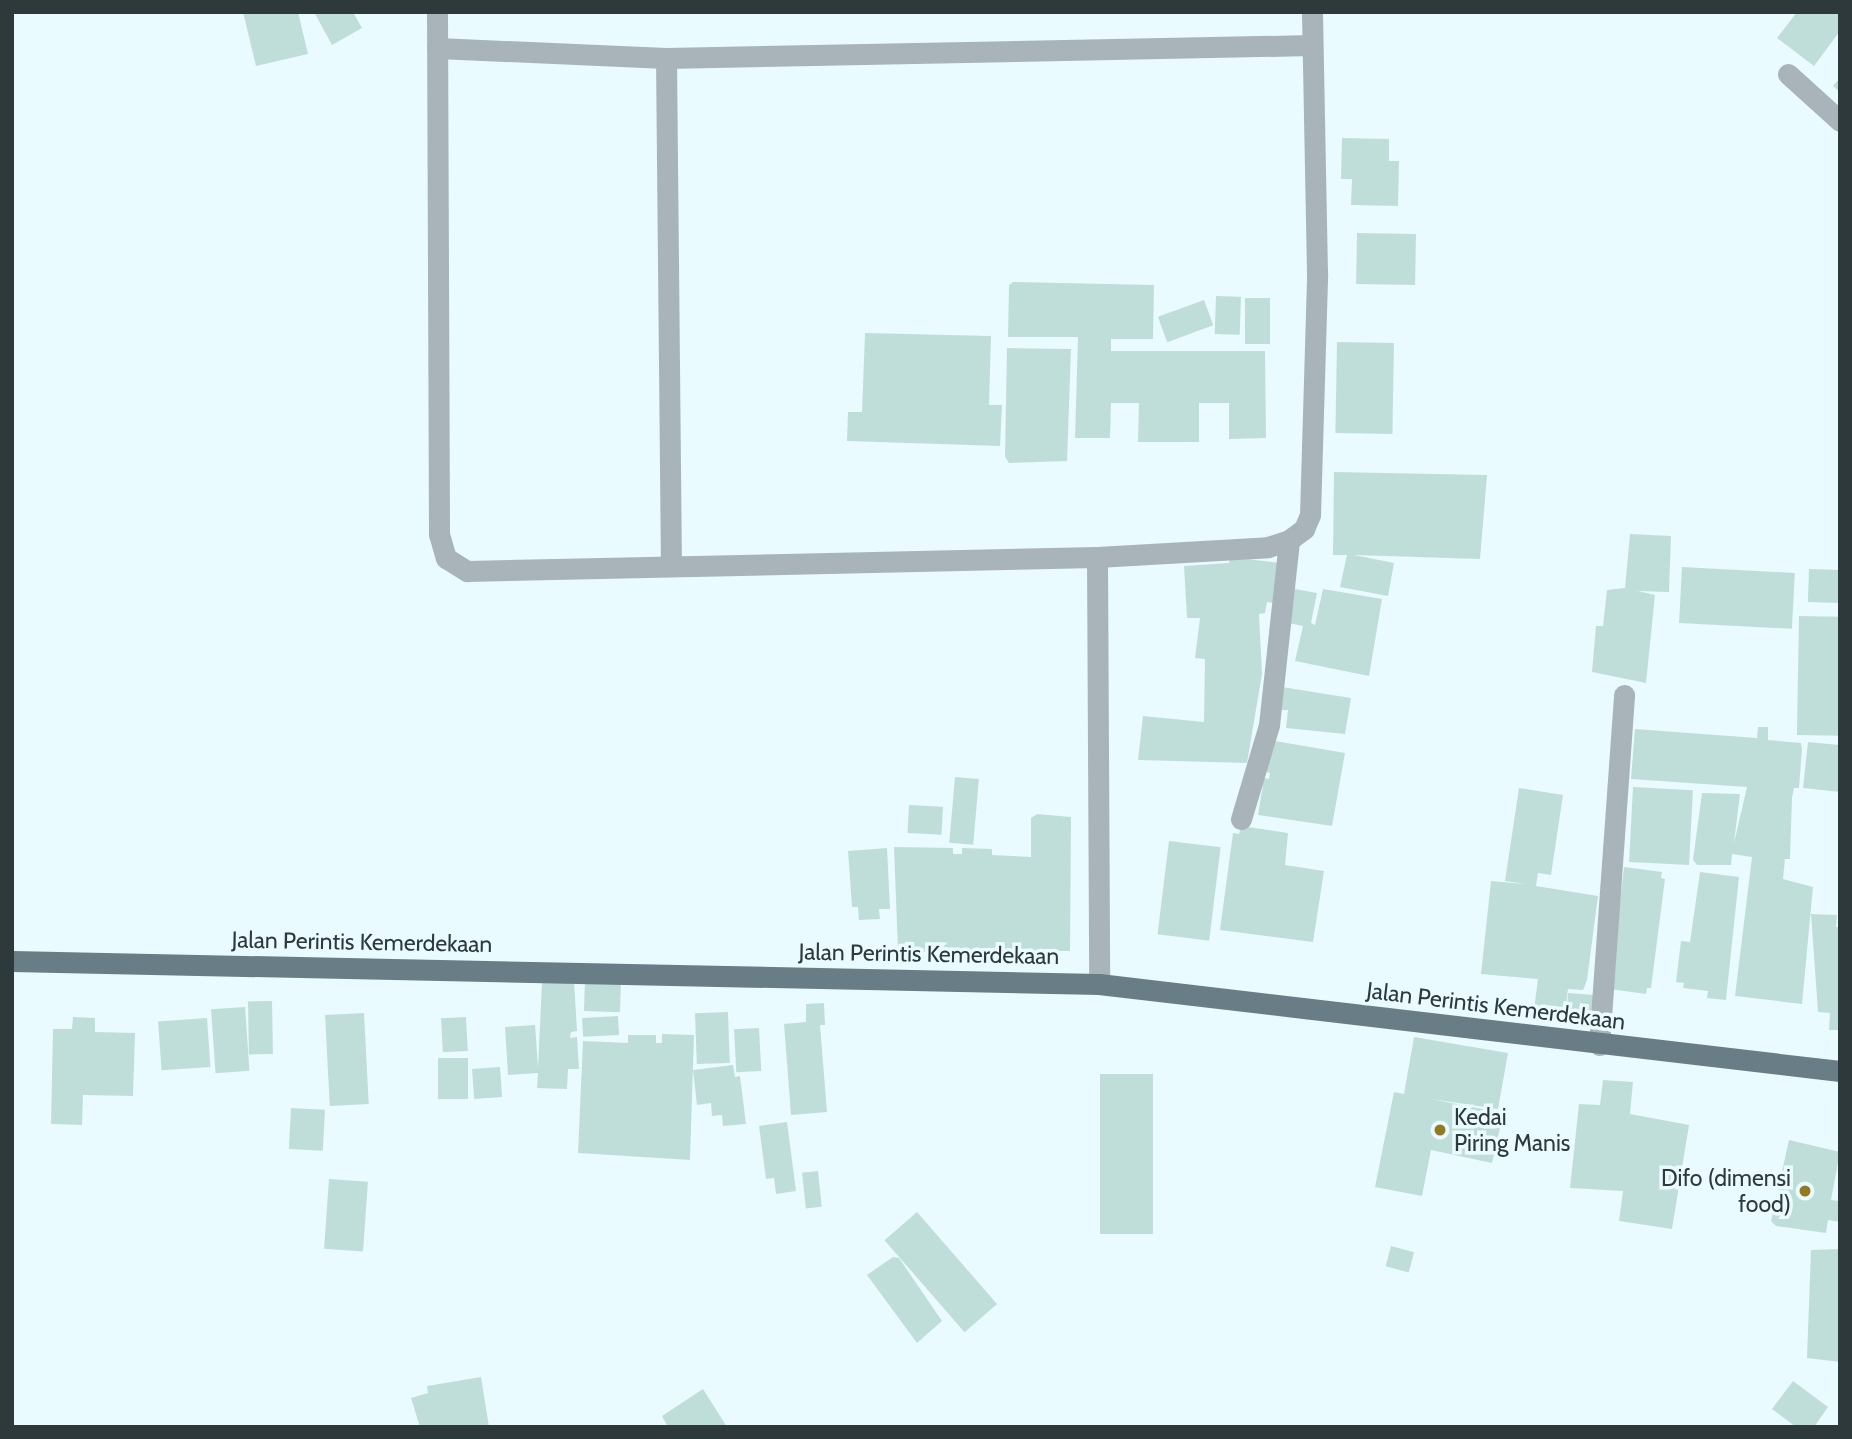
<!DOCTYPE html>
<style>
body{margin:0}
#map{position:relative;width:1852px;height:1439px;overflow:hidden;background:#e9fbfe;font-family:Cabin,sans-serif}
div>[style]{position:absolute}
.building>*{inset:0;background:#c0ded9;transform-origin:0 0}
.minor>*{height:21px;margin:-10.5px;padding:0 10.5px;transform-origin:10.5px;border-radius:10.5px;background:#a9b4ba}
.major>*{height:21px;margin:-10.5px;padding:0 10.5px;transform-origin:10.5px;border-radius:10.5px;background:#697d86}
.dots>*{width:19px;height:19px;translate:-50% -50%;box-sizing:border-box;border:4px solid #e9fbfe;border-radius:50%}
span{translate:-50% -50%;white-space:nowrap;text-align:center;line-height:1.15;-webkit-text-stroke:7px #e9fbfe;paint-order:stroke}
.street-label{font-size:23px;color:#2d393b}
.poi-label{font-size:23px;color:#2d393b}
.left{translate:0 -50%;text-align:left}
.right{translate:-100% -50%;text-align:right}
.frame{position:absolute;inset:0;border:14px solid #2d393b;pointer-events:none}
</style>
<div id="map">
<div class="building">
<div style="clip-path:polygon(243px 12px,298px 12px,308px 54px,256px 66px)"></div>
<div style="clip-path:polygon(314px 12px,353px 12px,362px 28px,332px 45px)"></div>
<div style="clip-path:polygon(1797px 12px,1840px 12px,1840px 31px,1814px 66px,1777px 38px)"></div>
<div style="clip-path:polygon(1840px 78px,1840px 92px,1833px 86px)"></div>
<div style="clip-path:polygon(1342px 138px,1389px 139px,1389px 161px,1399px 161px,1398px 206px,1351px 205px,1352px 179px,1341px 179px)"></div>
<div style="left:1357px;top:233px;width:59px;height:51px;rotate:1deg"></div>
<div style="clip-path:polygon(1013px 282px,1154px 285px,1153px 339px,1111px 339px,1111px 351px,1265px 351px,1266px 438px,1229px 439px,1229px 403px,1199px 403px,1199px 442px,1138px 442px,1139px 403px,1111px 403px,1110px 438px,1075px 438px,1078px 337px,1008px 337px,1009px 285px)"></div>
<div style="left:1216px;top:296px;width:25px;height:38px;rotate:2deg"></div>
<div style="left:1245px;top:298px;width:25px;height:46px"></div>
<div style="left:1204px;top:300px;width:27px;height:49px;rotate:70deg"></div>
<div style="clip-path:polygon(865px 333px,991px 336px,989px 405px,1002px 405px,1000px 446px,847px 441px,848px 412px,862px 412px)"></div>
<div style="left:1337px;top:342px;width:57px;height:91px;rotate:1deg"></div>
<div style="clip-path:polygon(1007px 348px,1071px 349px,1067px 461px,1009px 463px,1005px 457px)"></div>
<div style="clip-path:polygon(1334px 472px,1487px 475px,1480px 559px,1354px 555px,1394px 563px,1388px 596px,1340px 587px,1347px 555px,1333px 555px)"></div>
<div style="clip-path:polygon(1630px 534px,1671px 536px,1669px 592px,1638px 591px,1655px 595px,1646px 683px,1592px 672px,1596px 626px,1603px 626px,1607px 590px,1625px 588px)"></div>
<div style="clip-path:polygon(1230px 557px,1281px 563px,1275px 603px,1267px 602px,1265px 613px,1259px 614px,1262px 674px,1247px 763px,1138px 760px,1143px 716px,1204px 722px,1205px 659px,1195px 658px,1200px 618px,1187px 618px,1184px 566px,1229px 563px)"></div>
<div style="left:1682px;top:567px;width:113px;height:56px;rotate:3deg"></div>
<div style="left:1809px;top:569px;width:31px;height:33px;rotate:2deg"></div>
<div style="clip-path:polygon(1295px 589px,1317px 593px,1311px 623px,1315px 625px,1323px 589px,1382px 599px,1369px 676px,1295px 661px,1303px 626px,1288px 623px)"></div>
<div style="left:1799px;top:616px;width:41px;height:119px;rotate:1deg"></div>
<div style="clip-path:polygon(1282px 687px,1351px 698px,1345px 734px,1286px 728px,1288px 710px,1279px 710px)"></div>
<div style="clip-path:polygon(1758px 727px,1768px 727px,1768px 740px,1801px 743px,1802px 749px,1799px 788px,1794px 788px,1792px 798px,1790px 859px,1785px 859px,1783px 879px,1813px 887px,1802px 1004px,1735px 996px,1752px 857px,1732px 854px,1731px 865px,1697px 865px,1693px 860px,1702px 793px,1740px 794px,1734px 843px,1747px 787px,1631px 779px,1635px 729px,1757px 738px)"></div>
<div style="clip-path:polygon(1275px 741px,1345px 753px,1332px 826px,1258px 815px,1264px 778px,1269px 779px,1270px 773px,1266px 772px,1271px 745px)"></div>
<div style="clip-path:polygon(1808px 742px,1840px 745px,1840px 792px,1803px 788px)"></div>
<div style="left:955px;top:777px;width:24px;height:66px;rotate:5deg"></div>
<div style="left:1633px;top:787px;width:60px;height:75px;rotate:3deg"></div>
<div style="clip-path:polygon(1519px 788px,1563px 795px,1551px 875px,1538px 873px,1536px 886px,1598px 896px,1587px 980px,1583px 990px,1568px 989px,1564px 1020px,1533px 1017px,1538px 979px,1481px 974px,1491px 881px,1525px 884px,1505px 881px)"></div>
<div style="left:909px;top:805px;width:34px;height:28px;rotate:3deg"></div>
<div style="clip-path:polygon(1037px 814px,1071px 817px,1070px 951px,898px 952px,894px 847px,953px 848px,953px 854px,962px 854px,962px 848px,992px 849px,992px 855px,1031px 857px,1031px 818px)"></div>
<div style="clip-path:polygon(1241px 826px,1288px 833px,1285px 865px,1324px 871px,1313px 942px,1220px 930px,1233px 833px,1239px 834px)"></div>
<div style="left:1169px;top:841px;width:52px;height:94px;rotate:7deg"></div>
<div style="clip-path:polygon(887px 848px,890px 909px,879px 909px,880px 919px,859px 920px,858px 907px,852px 907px,848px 851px)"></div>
<div style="clip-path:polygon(1624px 867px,1662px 872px,1661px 878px,1665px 879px,1651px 988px,1647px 988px,1646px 994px,1610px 989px)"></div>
<div style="clip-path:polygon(1700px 872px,1739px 877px,1726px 1000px,1707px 998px,1708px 991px,1683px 988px,1684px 983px,1676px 982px,1681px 941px,1690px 942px)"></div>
<div style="clip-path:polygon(1811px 914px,1837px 915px,1836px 927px,1840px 927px,1840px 1030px,1829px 1030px,1830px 1013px,1818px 1012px)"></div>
<div style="clip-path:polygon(574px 981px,577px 1031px,571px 1032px,570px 1038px,577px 1037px,579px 1069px,568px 1069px,567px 1089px,537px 1088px,538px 1073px,508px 1075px,505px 1027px,535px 1025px,538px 1067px,542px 983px)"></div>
<div style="left:585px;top:981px;width:36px;height:30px;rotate:2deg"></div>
<div style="left:1568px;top:993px;width:27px;height:31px;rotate:4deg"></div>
<div style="left:272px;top:1001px;width:53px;height:24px;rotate:89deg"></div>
<div style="clip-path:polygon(824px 1003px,825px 1025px,820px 1025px,827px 1112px,791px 1115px,784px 1024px,806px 1022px,806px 1004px)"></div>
<div style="left:245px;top:1007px;width:64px;height:34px;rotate:86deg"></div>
<div style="left:728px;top:1012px;width:51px;height:33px;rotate:88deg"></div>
<div style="left:364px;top:1013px;width:91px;height:39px;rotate:87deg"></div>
<div style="left:618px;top:1016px;width:19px;height:36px;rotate:87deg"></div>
<div style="clip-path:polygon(73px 1017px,95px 1018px,95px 1032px,135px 1033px,133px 1096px,83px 1095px,82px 1125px,51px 1124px,53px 1029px,72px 1029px)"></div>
<div style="left:466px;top:1017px;width:34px;height:25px;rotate:87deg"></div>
<div style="left:207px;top:1018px;width:49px;height:49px;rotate:86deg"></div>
<div style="left:759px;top:1028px;width:43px;height:25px;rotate:87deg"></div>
<div style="clip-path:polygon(662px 1034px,694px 1035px,690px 1160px,578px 1153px,583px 1041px,628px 1043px,628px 1035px,656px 1035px,656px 1043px,662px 1043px)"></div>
<div style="clip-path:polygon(1414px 1037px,1508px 1053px,1498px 1109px,1431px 1099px,1498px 1112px,1496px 1123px,1501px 1124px,1492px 1163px,1431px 1150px,1422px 1196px,1375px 1187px,1394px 1092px,1404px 1094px)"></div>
<div style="left:438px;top:1058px;width:30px;height:41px"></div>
<div style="clip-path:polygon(733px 1065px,735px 1077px,740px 1076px,746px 1124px,723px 1126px,722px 1115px,712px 1116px,711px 1103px,697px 1105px,693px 1070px)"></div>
<div style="left:500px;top:1067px;width:30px;height:28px;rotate:86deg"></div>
<div style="left:1100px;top:1074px;width:53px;height:160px"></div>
<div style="clip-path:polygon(1603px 1080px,1633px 1082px,1630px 1114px,1689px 1125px,1672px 1229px,1619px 1221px,1623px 1191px,1570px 1188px,1579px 1104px,1600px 1105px)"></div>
<div style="left:291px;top:1108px;width:34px;height:41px;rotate:3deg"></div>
<div style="clip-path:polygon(787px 1122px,796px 1191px,776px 1194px,774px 1178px,766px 1179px,759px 1126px)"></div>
<div style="clip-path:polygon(1789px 1140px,1840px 1152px,1831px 1200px,1840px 1201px,1840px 1222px,1828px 1220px,1826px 1233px,1776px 1226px,1771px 1221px)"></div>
<div style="left:818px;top:1171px;width:36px;height:16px;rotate:84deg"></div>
<div style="left:329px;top:1179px;width:39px;height:70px;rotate:4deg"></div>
<div style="left:917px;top:1212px;width:122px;height:43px;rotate:49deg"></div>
<div style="left:1391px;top:1246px;width:24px;height:21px;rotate:15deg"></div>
<div style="clip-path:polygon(1840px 1249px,1840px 1362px,1807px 1358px,1811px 1250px)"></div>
<div style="clip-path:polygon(893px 1257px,899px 1258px,942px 1321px,917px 1343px,867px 1275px)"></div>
<div style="clip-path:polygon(481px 1377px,489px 1427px,420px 1427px,411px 1398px,428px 1393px,427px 1386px)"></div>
<div style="clip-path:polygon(1793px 1381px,1828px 1407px,1814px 1427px,1796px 1427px,1772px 1409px)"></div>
<div style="clip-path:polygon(703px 1389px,727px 1427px,668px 1427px,662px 1416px)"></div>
</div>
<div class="minor">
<div style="left:437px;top:12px;width:522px;rotate:89.78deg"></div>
<div style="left:439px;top:534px;width:25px;rotate:74deg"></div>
<div style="left:446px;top:558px;width:25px;rotate:32deg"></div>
<div style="left:467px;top:571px;width:630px;rotate:-1.27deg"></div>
<div style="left:1097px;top:557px;width:171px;rotate:-3.3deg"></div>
<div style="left:1268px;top:547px;width:22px;rotate:-18deg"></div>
<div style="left:1289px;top:540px;width:19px;rotate:-36deg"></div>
<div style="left:1304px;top:529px;width:15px;rotate:-67deg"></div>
<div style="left:1310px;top:515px;width:242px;rotate:-88.3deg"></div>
<div style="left:1317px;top:273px;width:261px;rotate:-91.1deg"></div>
<div style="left:437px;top:48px;width:229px;rotate:2.5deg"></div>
<div style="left:666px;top:58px;width:646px;rotate:-1.15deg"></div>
<div style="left:666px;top:58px;width:508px;rotate:89.44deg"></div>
<div style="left:1788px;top:74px;width:70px;rotate:42.1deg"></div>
<div style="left:1097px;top:557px;width:427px;rotate:89.7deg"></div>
<div style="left:1241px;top:819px;width:98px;rotate:-73.4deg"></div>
<div style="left:1269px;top:725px;width:186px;rotate:-83.8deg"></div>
<div style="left:1599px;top:1045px;width:351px;rotate:-85.9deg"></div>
</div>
<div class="major">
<div style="left:12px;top:961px;width:1087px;rotate:1.21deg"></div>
<div style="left:1099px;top:984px;width:746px;rotate:6.7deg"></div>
</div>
<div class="dots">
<div style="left:1440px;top:1130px;background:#917a21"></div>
<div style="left:1805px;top:1191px;background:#917a21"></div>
</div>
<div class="street-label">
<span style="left:362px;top:942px;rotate:1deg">Jalan Perintis Kemerdekaan</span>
<span style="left:929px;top:954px;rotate:1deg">Jalan Perintis Kemerdekaan</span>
<span style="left:1496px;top:1006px;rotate:7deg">Jalan Perintis Kemerdekaan</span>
</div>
<div class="poi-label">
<span class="left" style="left:1454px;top:1130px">Kedai<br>Piring Manis</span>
<span class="right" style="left:1791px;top:1191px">Difo (dimensi<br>food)</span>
</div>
<div class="frame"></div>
</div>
